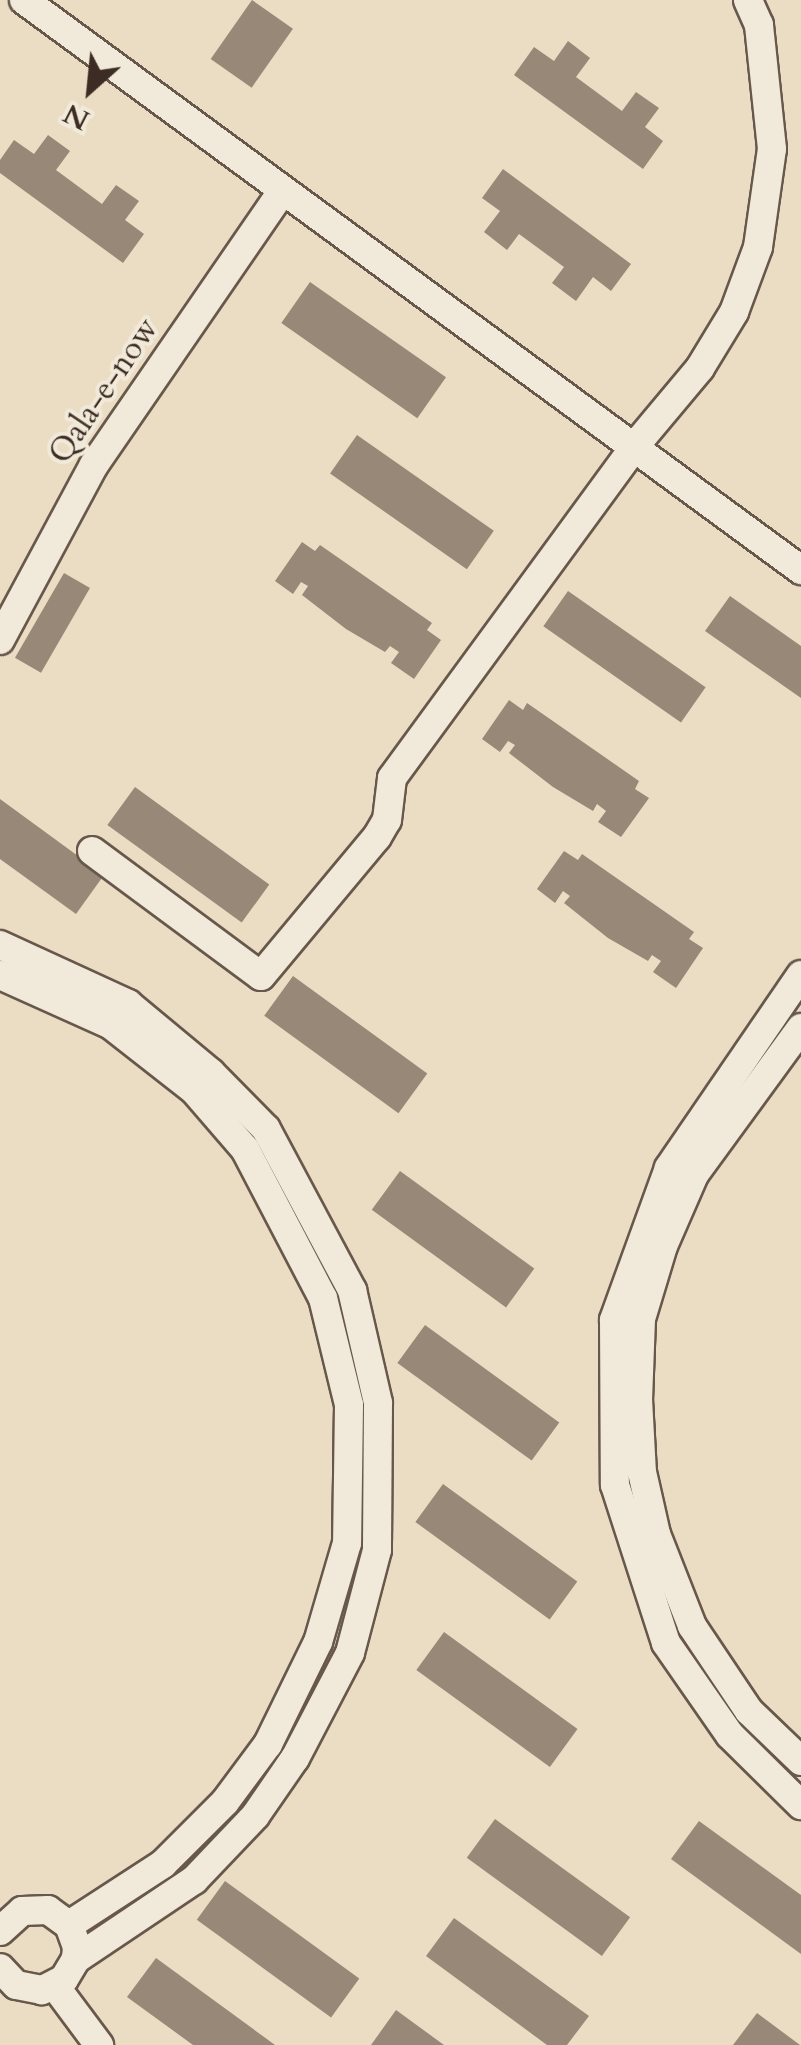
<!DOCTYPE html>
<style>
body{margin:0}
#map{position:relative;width:801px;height:2045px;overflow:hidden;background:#eaddc4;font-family:Cardo,serif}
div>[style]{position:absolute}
.building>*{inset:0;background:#978877;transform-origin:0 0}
.roads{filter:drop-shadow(2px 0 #68584b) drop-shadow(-2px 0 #68584b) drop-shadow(0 2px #68584b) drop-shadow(0 -2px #68584b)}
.street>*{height:28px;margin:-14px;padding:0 14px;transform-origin:14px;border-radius:14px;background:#f1e9d9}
span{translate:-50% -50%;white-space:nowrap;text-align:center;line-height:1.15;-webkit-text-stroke:8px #f1e9d9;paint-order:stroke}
.street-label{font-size:32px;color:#3d2c23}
.north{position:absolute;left:40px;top:40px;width:100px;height:100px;-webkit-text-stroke:8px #f1e9d9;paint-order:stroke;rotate:207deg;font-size:28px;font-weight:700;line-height:40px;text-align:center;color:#3d2c23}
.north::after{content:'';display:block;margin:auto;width:35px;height:45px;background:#3d2c23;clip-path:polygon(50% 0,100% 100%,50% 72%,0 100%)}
</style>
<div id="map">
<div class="building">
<div style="left:252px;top:0;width:50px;height:72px;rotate:35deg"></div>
<div style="clip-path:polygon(568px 41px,590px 58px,576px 77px,622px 111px,636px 92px,659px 108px,645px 127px,663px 141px,643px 169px,514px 75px,534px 47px,554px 61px)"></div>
<div style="clip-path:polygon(48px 135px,70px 151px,56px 170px,102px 204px,116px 185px,139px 201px,125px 220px,144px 234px,123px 263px,0 173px,0 160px,14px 140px,34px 154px)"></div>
<div style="clip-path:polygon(503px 169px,631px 264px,611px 291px,593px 277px,576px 301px,552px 283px,564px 267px,519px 234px,507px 250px,484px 232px,500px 211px,482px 198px)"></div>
<div style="left:310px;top:282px;width:166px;height:50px;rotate:35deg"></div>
<div style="left:357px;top:435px;width:167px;height:47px;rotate:35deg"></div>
<div style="clip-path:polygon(302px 542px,315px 551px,320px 545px,432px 623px,427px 630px,441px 640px,414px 679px,391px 663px,399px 652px,390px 646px,385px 652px,346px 629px,302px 595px,308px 586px,301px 582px,293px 594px,275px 581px)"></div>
<div style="left:64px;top:573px;width:30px;height:98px;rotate:30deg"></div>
<div style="left:568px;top:591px;width:168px;height:43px;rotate:35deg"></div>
<div style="clip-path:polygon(730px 596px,801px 646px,801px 698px,705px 631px)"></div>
<div style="clip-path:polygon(509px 700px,523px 710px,527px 703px,639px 781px,635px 789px,649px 798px,621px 837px,598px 822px,606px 811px,597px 804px,593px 811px,553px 787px,509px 753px,515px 745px,508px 741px,500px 752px,482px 739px)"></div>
<div style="left:135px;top:787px;width:166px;height:47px;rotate:36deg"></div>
<div style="clip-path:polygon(0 799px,104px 875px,76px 914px,0 859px)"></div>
<div style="clip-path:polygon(564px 851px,578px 860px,582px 854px,694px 932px,689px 939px,703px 948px,676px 988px,653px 972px,661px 961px,652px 955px,648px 961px,608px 938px,564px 903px,570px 896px,563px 891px,555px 903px,537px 889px)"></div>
<div style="left:293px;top:976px;width:166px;height:49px;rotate:36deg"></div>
<div style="left:400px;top:1171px;width:166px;height:48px;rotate:36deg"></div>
<div style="left:425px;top:1325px;width:166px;height:47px;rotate:36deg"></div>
<div style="left:443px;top:1484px;width:166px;height:47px;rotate:36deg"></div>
<div style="left:444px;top:1632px;width:165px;height:47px;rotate:36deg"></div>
<div style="left:495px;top:1819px;width:167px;height:48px;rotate:36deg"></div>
<div style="clip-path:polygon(699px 1821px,801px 1895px,801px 1954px,671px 1859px)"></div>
<div style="left:225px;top:1881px;width:166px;height:48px;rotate:36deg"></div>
<div style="clip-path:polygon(454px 1918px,589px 2016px,567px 2045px,547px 2045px,426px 1956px)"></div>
<div style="clip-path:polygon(156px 1958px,275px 2045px,193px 2045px,127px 1997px)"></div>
<div style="clip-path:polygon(396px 2010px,444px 2045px,371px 2045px)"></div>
<div style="clip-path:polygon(757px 2013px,800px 2045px,733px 2045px)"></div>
</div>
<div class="roads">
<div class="street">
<div style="left:24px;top:0;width:964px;rotate:36.26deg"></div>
<div style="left:0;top:640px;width:199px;rotate:-61.8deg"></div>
<div style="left:94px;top:465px;width:332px;rotate:-55.5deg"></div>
<div style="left:92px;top:851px;width:210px;rotate:36.5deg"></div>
<div style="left:261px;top:976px;width:181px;rotate:-50.2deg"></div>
<div style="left:377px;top:837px;width:20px;rotate:-60deg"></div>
<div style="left:387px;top:820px;width:42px;rotate:-83.2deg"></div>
<div style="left:392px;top:778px;width:410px;rotate:-53.8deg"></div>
<div style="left:634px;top:447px;width:103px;rotate:-50.1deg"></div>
<div style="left:700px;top:368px;width:66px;rotate:-58.7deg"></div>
<div style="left:734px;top:312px;width:69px;rotate:-69.7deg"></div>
<div style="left:758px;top:247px;width:99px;rotate:-81.9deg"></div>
<div style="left:772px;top:149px;width:125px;rotate:-96deg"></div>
<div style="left:759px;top:25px;width:27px;rotate:-114deg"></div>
<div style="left:0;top:945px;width:141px;rotate:24.7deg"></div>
<div style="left:128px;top:1004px;width:108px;rotate:39.7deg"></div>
<div style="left:211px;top:1073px;width:78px;rotate:45.5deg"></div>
<div style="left:266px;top:1129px;width:183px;rotate:61.9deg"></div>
<div style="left:352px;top:1290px;width:116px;rotate:77deg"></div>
<div style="left:378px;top:1403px;width:147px;rotate:90.4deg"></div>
<div style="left:377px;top:1550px;width:106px;rotate:104.7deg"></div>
<div style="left:350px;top:1653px;width:119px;rotate:117.6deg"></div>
<div style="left:295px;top:1758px;width:70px;rotate:124.6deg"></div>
<div style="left:255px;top:1816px;width:88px;rotate:133.6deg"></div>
<div style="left:194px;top:1880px;width:142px;rotate:146.2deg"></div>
<div style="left:0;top:975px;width:122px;rotate:24.2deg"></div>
<div style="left:111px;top:1025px;width:105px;rotate:38.1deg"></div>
<div style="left:194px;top:1090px;width:78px;rotate:49.2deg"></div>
<div style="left:245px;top:1149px;width:168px;rotate:62.4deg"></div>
<div style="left:323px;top:1298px;width:110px;rotate:76.3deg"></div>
<div style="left:349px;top:1405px;width:138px;rotate:90.8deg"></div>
<div style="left:347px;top:1543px;width:103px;rotate:106.3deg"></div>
<div style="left:318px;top:1642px;width:114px;rotate:116.1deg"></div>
<div style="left:268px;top:1744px;width:72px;rotate:126.6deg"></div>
<div style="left:225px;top:1802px;width:88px;rotate:135deg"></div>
<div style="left:163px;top:1864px;width:112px;rotate:147deg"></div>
<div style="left:801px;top:975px;width:234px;rotate:124.4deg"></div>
<div style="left:669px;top:1168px;width:162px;rotate:109.9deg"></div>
<div style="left:614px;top:1320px;width:165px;rotate:89.7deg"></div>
<div style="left:615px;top:1485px;width:166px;rotate:72.1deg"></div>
<div style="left:666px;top:1643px;width:112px;rotate:55.2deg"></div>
<div style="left:730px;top:1735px;width:100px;rotate:44.6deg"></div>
<div style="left:801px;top:1028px;width:182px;rotate:126.1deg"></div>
<div style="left:694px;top:1175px;width:77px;rotate:113.6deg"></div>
<div style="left:663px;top:1246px;width:76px;rotate:106.8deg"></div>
<div style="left:641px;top:1319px;width:80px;rotate:92.1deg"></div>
<div style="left:638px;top:1399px;width:73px;rotate:86.9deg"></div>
<div style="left:642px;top:1472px;width:64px;rotate:77.3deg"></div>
<div style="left:656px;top:1534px;width:99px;rotate:68.6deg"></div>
<div style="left:692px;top:1626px;width:102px;rotate:56.2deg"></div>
<div style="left:749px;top:1711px;width:72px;rotate:43.9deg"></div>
<div style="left:0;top:1931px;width:30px;rotate:-42deg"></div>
<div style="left:22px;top:1911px;width:26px;rotate:-2deg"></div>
<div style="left:48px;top:1910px;width:26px;rotate:36deg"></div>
<div style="left:69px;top:1925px;width:23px;rotate:70deg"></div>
<div style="left:77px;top:1947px;width:12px;rotate:95deg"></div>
<div style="left:76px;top:1959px;width:23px;rotate:121deg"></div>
<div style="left:64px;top:1979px;width:25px;rotate:153deg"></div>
<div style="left:42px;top:1990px;width:26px;rotate:-169deg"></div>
<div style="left:16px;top:1985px;width:23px;rotate:-133deg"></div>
<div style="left:55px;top:1986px;width:74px;rotate:53.3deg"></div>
</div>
</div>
<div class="street-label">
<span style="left:104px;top:391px;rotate:-56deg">Qala-e-now</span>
</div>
<div class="north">N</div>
</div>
